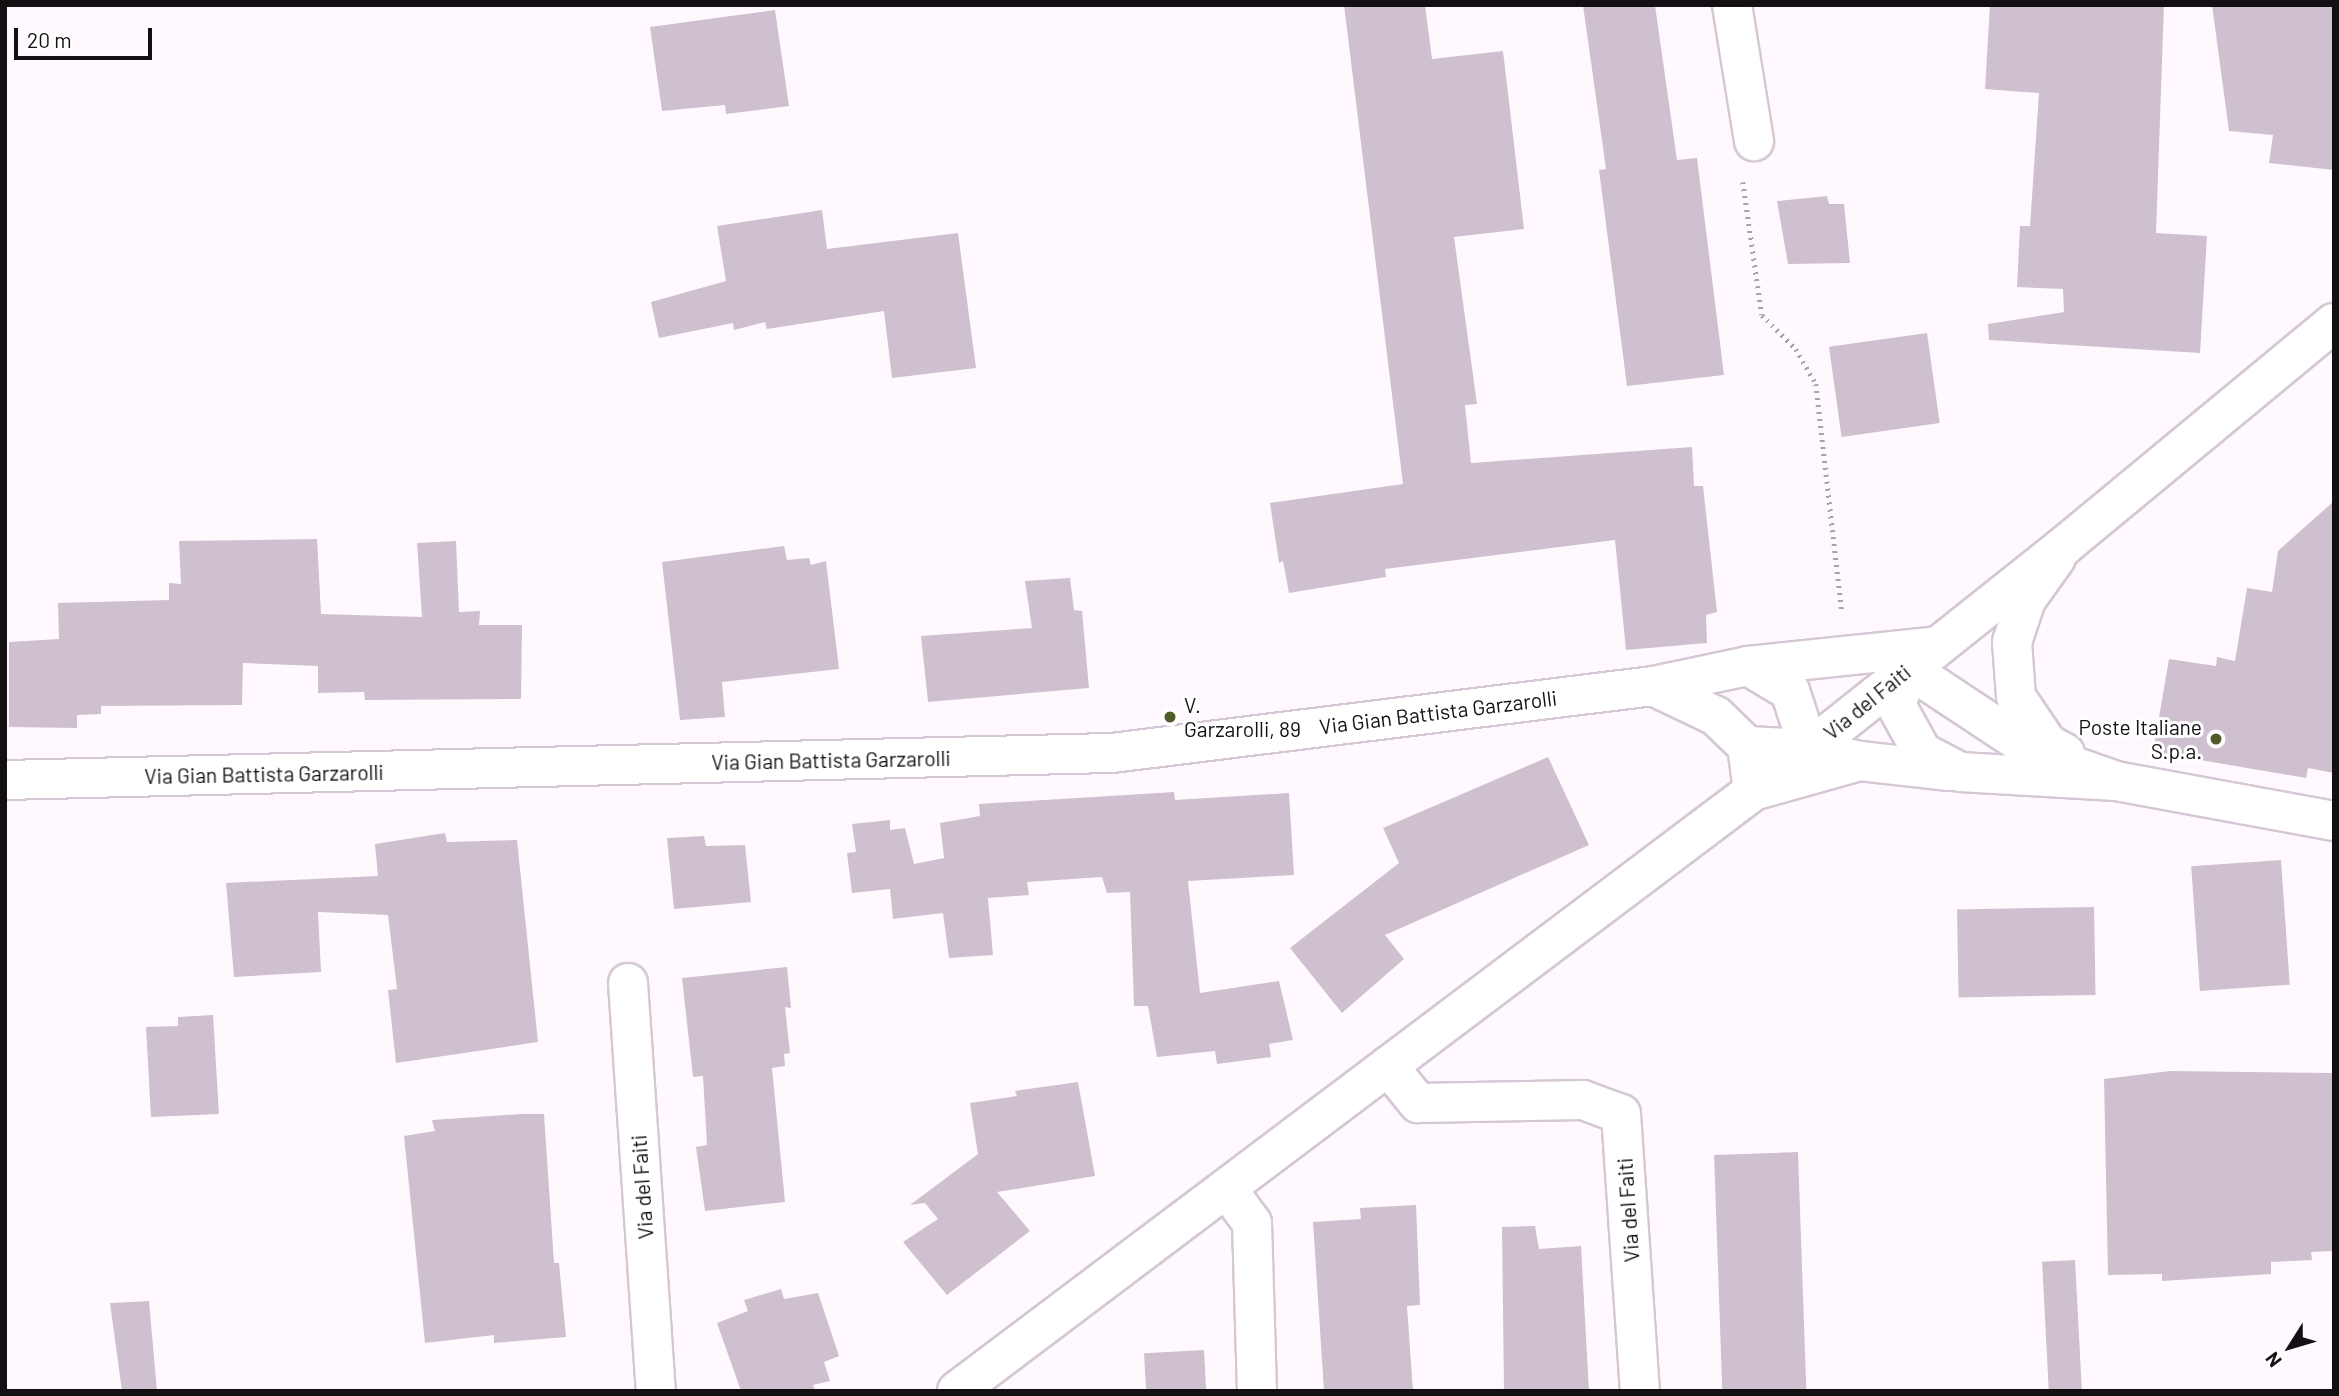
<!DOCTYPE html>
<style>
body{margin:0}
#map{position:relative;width:2339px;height:1396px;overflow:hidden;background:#fff9ff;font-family:Barlow,sans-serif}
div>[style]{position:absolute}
.building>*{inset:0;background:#cec0ce;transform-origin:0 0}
.path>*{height:4.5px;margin-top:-2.25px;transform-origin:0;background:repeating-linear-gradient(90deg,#a7a2a7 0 2px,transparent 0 7px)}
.roads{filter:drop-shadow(2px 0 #d5c7d4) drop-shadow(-2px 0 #d5c7d4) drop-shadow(0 2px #d5c7d4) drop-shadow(0 -2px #d5c7d4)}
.street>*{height:38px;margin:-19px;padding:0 19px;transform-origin:19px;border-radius:19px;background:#fff}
.secondary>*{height:38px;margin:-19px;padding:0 19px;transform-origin:19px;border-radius:19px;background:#fff}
.dots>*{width:19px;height:19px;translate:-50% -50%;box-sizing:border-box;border:4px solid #fff;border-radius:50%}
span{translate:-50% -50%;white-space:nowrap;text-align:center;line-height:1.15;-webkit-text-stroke:6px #fff;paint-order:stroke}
.street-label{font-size:21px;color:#130f13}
.poi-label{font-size:21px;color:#130f13}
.left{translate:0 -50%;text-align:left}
.right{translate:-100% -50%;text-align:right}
.frame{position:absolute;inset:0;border:7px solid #130f13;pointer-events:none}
.north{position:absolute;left:2255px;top:1312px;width:70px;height:70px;-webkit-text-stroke:5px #fff;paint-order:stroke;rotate:233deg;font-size:19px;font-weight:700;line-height:28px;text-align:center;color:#130f13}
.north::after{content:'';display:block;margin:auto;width:24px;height:32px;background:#130f13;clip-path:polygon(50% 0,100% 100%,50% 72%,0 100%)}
.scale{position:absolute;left:14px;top:28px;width:138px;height:32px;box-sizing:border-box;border:4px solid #130f13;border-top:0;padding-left:9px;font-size:21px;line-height:24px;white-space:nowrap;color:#130f13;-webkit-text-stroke:5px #fff;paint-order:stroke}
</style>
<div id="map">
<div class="building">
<div style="clip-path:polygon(1344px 5px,1425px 5px,1432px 59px,1503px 51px,1524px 229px,1454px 237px,1477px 404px,1465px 405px,1471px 463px,1692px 447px,1694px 486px,1703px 486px,1717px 612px,1706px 615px,1707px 643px,1626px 650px,1615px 540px,1385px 569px,1386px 577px,1289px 593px,1283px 561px,1279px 563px,1270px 503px,1403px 484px)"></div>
<div style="clip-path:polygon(1583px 5px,1655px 5px,1677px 160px,1697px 158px,1724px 375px,1627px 386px,1599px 170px,1606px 169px)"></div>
<div style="clip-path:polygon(1990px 5px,2164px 5px,2156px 233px,2207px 236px,2200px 353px,1989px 340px,1988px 324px,2064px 312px,2063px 289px,2017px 287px,2020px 226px,2030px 226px,2039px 93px,1985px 89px)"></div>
<div style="clip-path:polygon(2212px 5px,2334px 5px,2334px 170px,2269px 163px,2273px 135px,2229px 131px)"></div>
<div style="clip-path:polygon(775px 10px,789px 106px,726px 114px,725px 105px,662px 111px,650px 27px)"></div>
<div style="clip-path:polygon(1827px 196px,1829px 204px,1844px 204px,1850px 263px,1788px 264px,1777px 201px)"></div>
<div style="clip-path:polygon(822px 210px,827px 249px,958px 233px,976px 368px,892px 378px,884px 311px,767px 329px,765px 322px,734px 330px,733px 323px,659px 338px,651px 302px,726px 281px,717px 226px)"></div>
<div style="left:1927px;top:333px;width:91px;height:99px;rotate:82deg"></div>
<div style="clip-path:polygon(2334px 501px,2334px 773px,2308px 768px,2306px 778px,2153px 752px,2169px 659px,2216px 666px,2217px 657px,2235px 661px,2247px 588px,2272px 592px,2278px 551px)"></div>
<div style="clip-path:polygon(317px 539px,321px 614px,422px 617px,417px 543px,456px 541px,459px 612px,480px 611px,479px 625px,522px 625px,521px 699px,365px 700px,364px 692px,318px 693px,318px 666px,243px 663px,242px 705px,101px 706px,101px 714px,77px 715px,77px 728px,9px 727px,9px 642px,59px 639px,58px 603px,169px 600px,169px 583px,181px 584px,179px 541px)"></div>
<div style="clip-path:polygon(784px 546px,787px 560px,809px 558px,811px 565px,826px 561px,839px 669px,722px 682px,725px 717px,680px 720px,662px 562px)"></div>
<div style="clip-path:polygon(1070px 578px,1074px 610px,1082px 611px,1089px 688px,928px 702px,921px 636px,1032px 628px,1025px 581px)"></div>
<div style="clip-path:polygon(1548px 757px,1589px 845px,1385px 935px,1404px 959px,1342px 1013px,1290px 948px,1399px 863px,1383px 828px)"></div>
<div style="clip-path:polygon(1174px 792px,1175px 800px,1289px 793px,1294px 875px,1188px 881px,1200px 993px,1279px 981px,1293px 1040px,1269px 1044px,1271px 1057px,1217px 1064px,1215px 1051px,1157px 1057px,1148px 1006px,1134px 1006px,1130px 892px,1107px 893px,1102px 877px,1027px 882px,1029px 895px,988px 898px,993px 955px,949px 958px,943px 913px,893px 919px,890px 889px,852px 893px,847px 853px,856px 852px,852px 824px,890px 820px,890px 830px,905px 828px,914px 864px,944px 858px,940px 823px,980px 816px,979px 804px)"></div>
<div style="clip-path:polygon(445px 833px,447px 842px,517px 840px,538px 1042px,396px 1063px,388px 990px,397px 989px,388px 915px,318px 912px,321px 972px,234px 977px,226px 883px,378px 876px,375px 844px)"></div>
<div style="clip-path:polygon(704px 836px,706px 846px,745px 845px,751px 902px,674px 909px,667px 838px)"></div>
<div style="left:2281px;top:860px;width:125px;height:90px;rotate:86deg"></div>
<div style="left:2094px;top:907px;width:88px;height:137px;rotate:89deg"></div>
<div style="clip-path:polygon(787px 967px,791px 1008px,785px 1007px,790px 1053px,784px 1054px,785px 1066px,772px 1068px,785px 1202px,705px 1211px,696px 1147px,707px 1145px,703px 1076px,693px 1077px,682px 978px)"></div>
<div style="clip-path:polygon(213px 1015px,219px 1114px,151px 1117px,146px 1027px,178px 1026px,178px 1017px)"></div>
<div style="clip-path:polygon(2170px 1071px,2332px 1073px,2334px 1251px,2311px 1252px,2312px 1260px,2271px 1262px,2271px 1274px,2162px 1281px,2162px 1274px,2108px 1275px,2104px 1079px)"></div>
<div style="clip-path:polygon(1078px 1082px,1095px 1176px,997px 1192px,1030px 1231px,947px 1295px,903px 1242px,938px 1219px,925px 1203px,910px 1205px,978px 1154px,970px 1103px,1017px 1096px,1015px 1091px)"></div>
<div style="clip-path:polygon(521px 1114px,544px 1114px,554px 1263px,559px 1263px,566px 1337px,494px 1343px,494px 1335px,425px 1343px,404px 1136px,435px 1131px,432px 1120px)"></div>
<div style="left:1798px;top:1152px;width:239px;height:84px;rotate:88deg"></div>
<div style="clip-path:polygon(1416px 1205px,1420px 1305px,1407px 1306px,1413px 1391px,1324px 1391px,1313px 1222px,1361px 1219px,1360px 1208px)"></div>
<div style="clip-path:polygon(1535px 1226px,1539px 1249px,1581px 1246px,1589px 1391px,1504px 1391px,1502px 1227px)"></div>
<div style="left:2075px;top:1260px;width:131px;height:33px;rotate:87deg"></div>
<div style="clip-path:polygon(781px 1289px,784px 1299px,818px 1293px,839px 1356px,824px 1362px,830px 1381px,813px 1385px,815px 1391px,741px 1391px,717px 1323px,748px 1311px,744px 1300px)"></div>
<div style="clip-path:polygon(149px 1301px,157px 1391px,122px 1391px,110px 1303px)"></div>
<div style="left:1204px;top:1350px;width:41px;height:60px;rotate:87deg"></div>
</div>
<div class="path">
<div style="left:1743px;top:182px;width:134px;rotate:81.9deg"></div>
<div style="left:1762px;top:315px;width:48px;rotate:45deg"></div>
<div style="left:1796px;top:349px;width:40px;rotate:60.3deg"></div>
<div style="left:1816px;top:384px;width:230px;rotate:83.5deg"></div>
</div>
<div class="roads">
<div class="street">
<div style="left:1732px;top:5px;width:138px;rotate:80.8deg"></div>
<div style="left:2056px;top:558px;width:52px;rotate:125.5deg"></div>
<div style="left:2026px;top:600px;width:44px;rotate:108.4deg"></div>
<div style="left:2012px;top:642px;width:55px;rotate:85.8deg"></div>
<div style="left:2016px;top:697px;width:57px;rotate:55.8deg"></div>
<div style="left:2048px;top:744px;width:19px;rotate:28deg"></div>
<div style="left:1748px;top:666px;width:49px;rotate:30.8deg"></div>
<div style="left:1790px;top:691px;width:61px;rotate:71.9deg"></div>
<div style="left:1653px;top:686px;width:70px;rotate:25.5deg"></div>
<div style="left:1716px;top:716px;width:43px;rotate:44.1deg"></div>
<div style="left:1747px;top:746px;width:45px;rotate:82.4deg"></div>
<div style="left:1753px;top:791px;width:111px;rotate:-15.7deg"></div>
<div style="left:1747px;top:746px;width:62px;rotate:2.8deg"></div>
<div style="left:1809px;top:749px;width:52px;rotate:13.2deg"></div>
<div style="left:1860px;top:761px;width:90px;rotate:6.4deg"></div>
<div style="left:5px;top:780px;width:1107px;rotate:-1.4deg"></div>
<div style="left:1112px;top:753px;width:545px;rotate:-7.06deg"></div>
<div style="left:1653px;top:686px;width:97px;rotate:-11.9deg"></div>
<div style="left:1748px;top:666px;width:191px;rotate:-6deg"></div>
<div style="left:2116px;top:781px;width:85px;rotate:-160.7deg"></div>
<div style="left:2036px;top:753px;width:152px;rotate:-146.5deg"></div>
<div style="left:1909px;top:669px;width:38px;rotate:110deg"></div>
<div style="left:1896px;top:705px;width:54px;rotate:61deg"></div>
<div style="left:1922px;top:752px;width:43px;rotate:27.8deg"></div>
<div style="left:1960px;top:772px;width:156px;rotate:3.3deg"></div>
<div style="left:2116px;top:781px;width:222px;rotate:10.4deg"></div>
<div style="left:628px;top:983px;width:409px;rotate:86.1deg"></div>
<div style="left:1388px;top:1066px;width:48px;rotate:51deg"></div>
<div style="left:1418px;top:1103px;width:165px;rotate:-1deg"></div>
<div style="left:1583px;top:1100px;width:40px;rotate:20.2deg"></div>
<div style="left:1621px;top:1114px;width:278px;rotate:86.1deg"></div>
<div style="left:1227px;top:1189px;width:42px;rotate:53.7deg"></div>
<div style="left:1252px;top:1223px;width:168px;rotate:88.3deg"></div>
</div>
<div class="secondary">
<div style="left:957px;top:1391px;width:1067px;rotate:-37deg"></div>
<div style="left:1809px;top:749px;width:326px;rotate:-38.5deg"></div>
<div style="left:2064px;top:546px;width:350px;rotate:-39.6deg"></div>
</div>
</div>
<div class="dots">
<div style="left:1170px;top:717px;background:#525b2a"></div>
<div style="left:2216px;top:739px;background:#525b2a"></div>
</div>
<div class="street-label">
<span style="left:1867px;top:702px;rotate:-39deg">Via del Faiti</span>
<span style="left:1438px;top:712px;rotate:-7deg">Via Gian Battista Garzarolli</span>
<span style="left:831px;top:760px;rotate:-1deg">Via Gian Battista Garzarolli</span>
<span style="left:264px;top:774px;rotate:-1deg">Via Gian Battista Garzarolli</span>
<span style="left:642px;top:1187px;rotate:-94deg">Via del Faiti</span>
<span style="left:1628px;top:1210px;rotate:-94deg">Via del Faiti</span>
</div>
<div class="poi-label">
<span class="left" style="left:1184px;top:717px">V.<br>Garzarolli, 89</span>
<span class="right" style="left:2202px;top:739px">Poste Italiane<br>S.p.a.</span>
</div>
<div class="frame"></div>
<div class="north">N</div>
<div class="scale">20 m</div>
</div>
